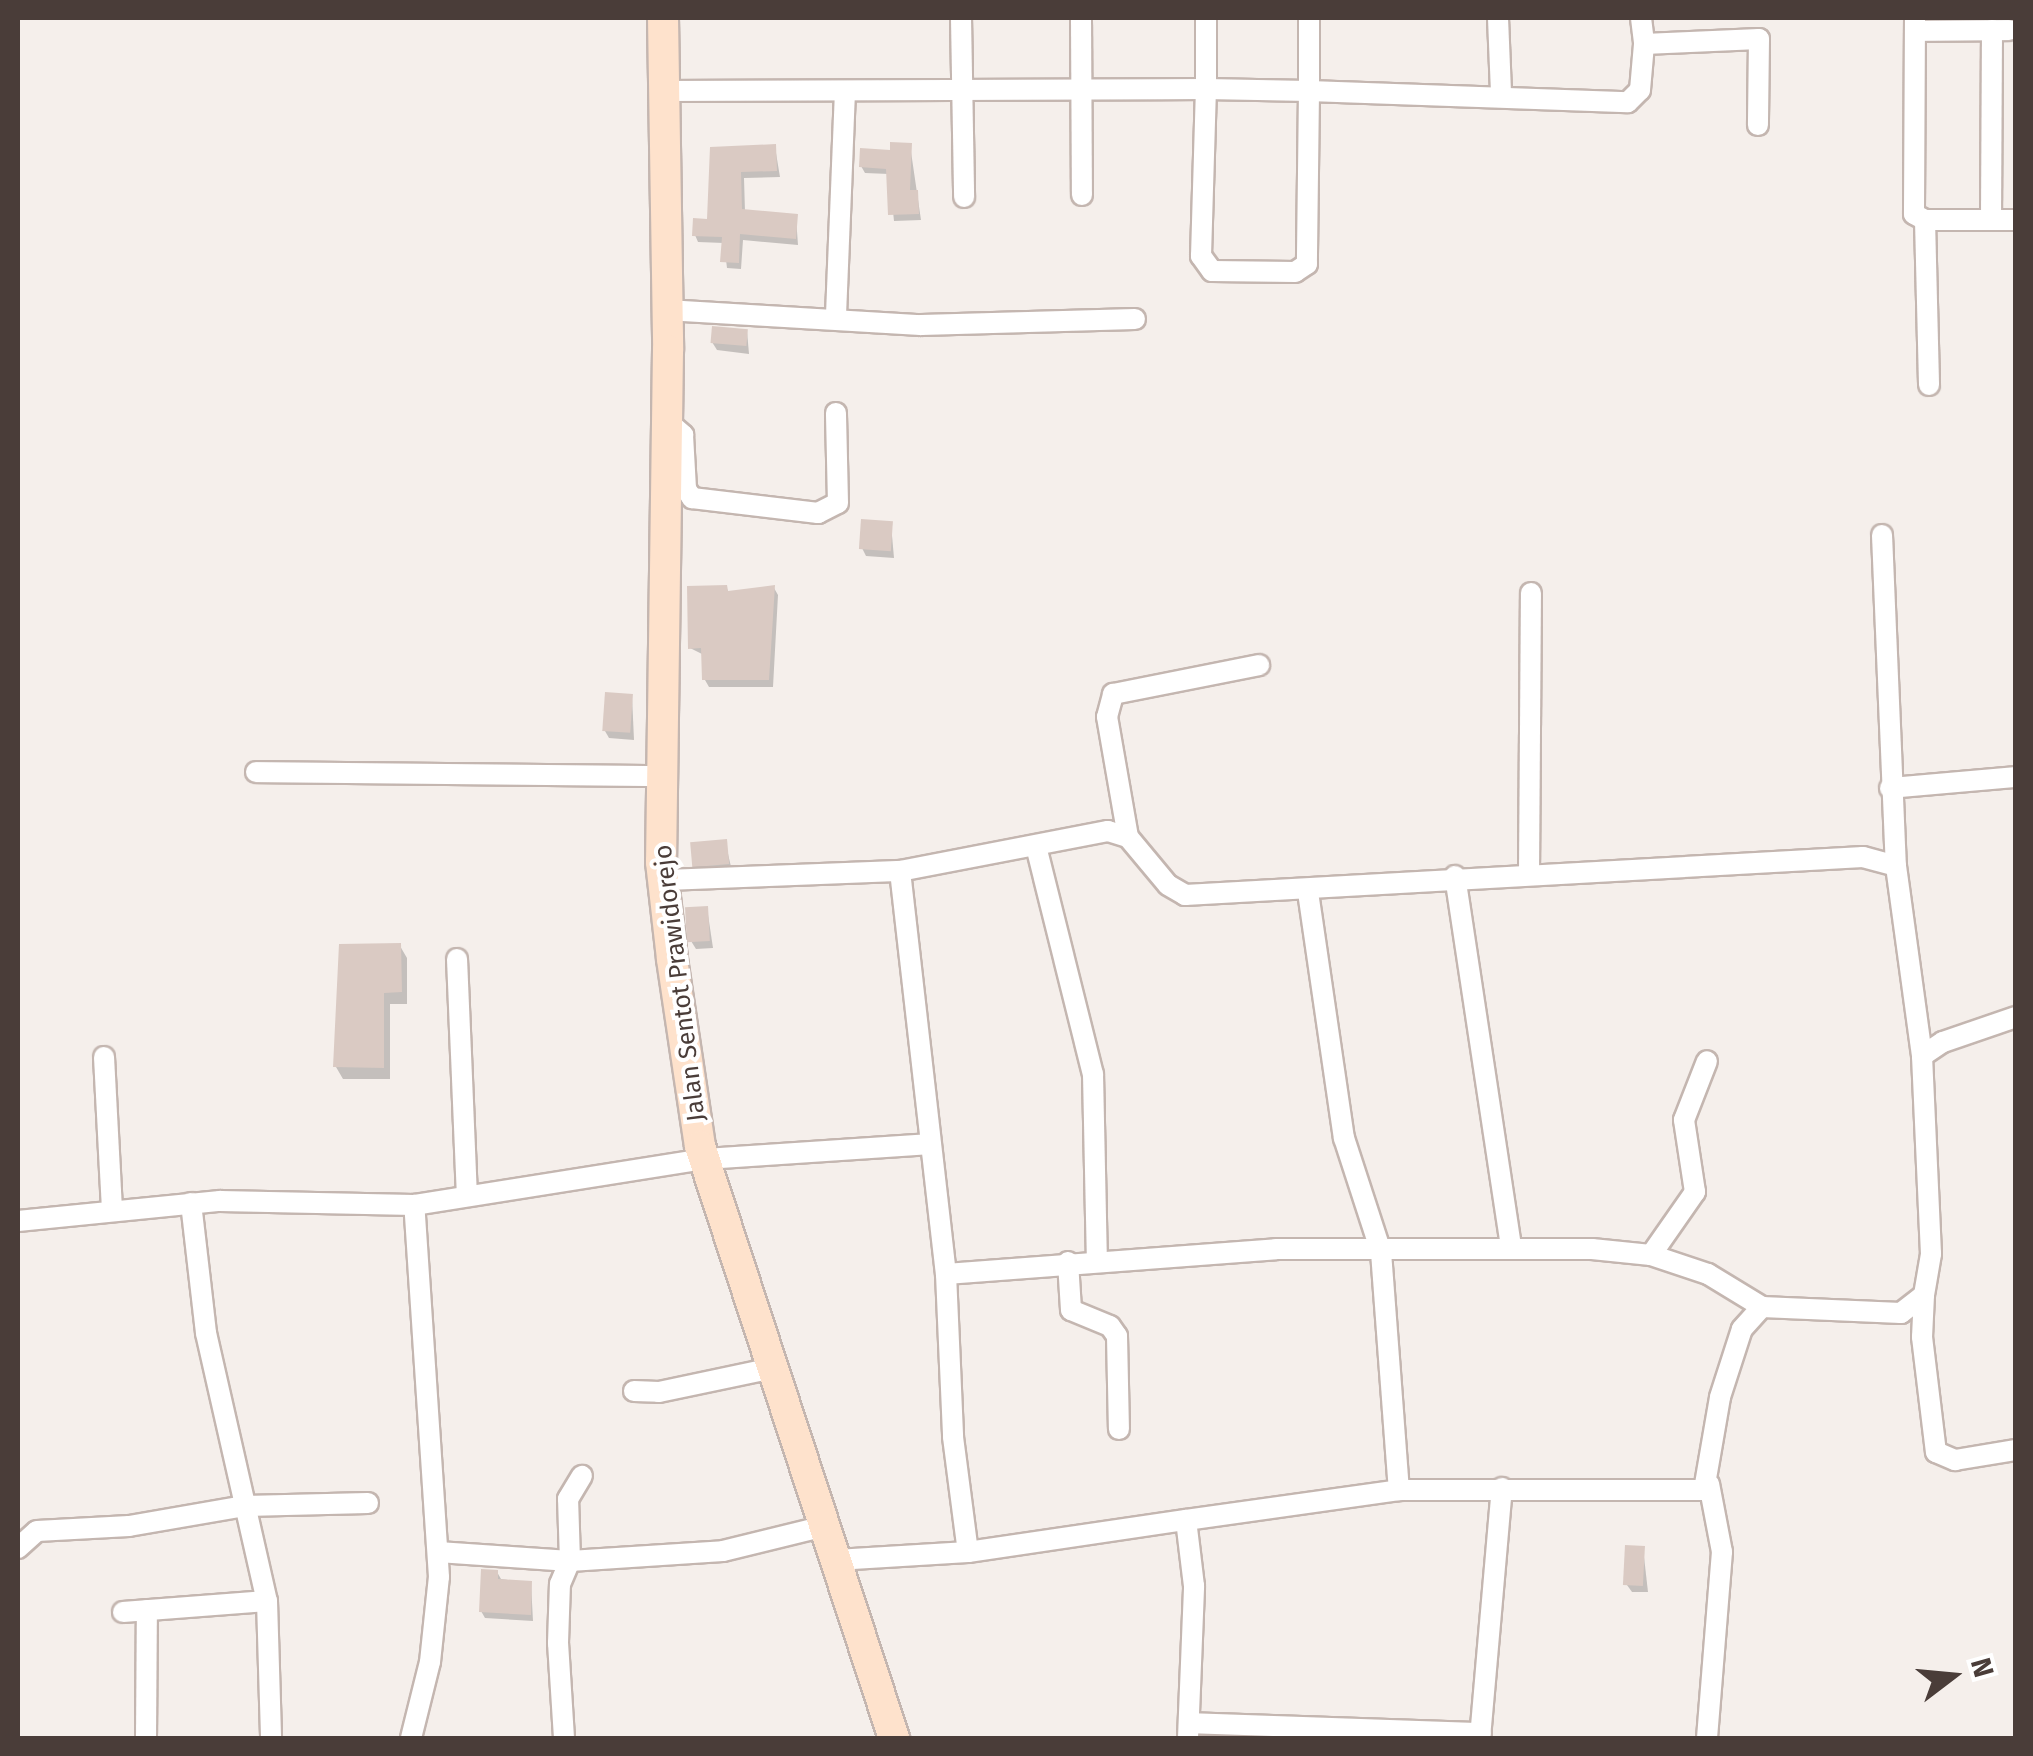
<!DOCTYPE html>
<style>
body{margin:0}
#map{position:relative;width:2033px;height:1756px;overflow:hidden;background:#f5efeb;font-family:"Fira Sans",sans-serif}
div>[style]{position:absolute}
.shadow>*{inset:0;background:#0003}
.building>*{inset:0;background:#dacac3;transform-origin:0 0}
.roads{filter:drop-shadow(2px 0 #c4b6b0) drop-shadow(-2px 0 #c4b6b0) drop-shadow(0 2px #c4b6b0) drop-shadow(0 -2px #c4b6b0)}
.street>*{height:20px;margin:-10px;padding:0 10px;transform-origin:10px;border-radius:10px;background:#fff}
.secondary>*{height:30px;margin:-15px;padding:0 15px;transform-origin:15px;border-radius:15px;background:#fee2cc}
span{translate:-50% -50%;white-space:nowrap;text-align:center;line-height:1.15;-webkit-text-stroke:8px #fff;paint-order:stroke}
.street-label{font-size:25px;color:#4a3d39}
.frame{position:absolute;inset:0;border:20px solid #4a3d39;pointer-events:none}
.north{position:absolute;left:1903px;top:1626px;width:100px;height:100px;-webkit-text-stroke:8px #fff;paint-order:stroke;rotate:74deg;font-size:28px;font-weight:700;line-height:40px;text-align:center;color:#4a3d39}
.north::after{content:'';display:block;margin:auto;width:35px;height:45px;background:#4a3d39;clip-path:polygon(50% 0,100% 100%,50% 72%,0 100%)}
</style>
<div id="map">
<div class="shadow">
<div style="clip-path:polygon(910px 145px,921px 220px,894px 221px,889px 174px,865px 173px,861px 166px)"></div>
<div style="clip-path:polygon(775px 147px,780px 177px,744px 178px,745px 212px,796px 217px,798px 245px,743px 240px,741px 269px,727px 268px,724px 243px,698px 242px,695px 235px,710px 221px,712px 149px)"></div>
<div style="clip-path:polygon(747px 331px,749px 354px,717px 350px,712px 342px)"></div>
<div style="clip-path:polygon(891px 524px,894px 558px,866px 556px,862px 548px)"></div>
<div style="clip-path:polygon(726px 587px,729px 593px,774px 588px,778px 595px,773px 687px,709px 687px,705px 680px,704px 655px,690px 648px)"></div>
<div style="clip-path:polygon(632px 696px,634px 740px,609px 738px,605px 731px)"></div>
<div style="clip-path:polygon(725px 841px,732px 871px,699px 872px,694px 864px)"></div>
<div style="clip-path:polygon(707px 908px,713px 948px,696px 949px,691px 941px)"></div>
<div style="clip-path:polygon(400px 946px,407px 958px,407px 1004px,390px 1004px,390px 1079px,343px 1079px,336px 1067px)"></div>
<div style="clip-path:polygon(1643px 1548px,1648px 1592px,1632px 1592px,1627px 1585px)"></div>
<div style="clip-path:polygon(497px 1572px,501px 1579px,531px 1583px,533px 1621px,485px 1618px,481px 1611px)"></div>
</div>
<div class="building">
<div style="clip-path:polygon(890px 142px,912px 143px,910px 190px,918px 190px,919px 214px,888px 215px,886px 169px,859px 167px,860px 148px,890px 150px)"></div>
<div style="clip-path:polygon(776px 144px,777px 171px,741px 172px,742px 209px,798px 214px,796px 239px,740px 234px,739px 263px,720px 262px,722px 237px,692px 236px,693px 218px,707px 219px,710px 147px)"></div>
<div style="left:712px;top:326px;width:36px;height:17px;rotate:5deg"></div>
<div style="left:861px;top:519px;width:32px;height:30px;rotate:4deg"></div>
<div style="clip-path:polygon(727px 585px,728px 591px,775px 585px,769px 680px,702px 680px,701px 648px,688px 649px,687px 586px)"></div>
<div style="left:605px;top:692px;width:28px;height:39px;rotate:4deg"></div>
<div style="left:727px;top:839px;width:25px;height:37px;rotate:85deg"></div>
<div style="left:708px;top:906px;width:35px;height:23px;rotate:87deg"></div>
<div style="clip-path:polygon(401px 943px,402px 992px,384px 993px,384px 1068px,333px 1067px,339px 944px)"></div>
<div style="left:1625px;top:1545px;width:20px;height:40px;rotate:3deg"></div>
<div style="clip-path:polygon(481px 1569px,498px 1570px,498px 1579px,532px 1581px,531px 1615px,479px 1612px)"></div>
</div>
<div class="roads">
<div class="street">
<div style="left:961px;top:18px;width:179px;rotate:89deg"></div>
<div style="left:1081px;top:18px;width:177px;rotate:89.7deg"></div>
<div style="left:1309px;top:18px;width:73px;rotate:90deg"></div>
<div style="left:1309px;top:91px;width:319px;rotate:2deg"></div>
<div style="left:1628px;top:102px;width:17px;rotate:-45deg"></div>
<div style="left:1640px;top:90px;width:46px;rotate:-85deg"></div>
<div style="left:1644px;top:44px;width:115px;rotate:-2.5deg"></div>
<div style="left:1759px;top:39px;width:86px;rotate:90.7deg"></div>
<div style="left:1498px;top:18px;width:75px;rotate:87.7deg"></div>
<div style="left:1641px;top:18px;width:26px;rotate:83deg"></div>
<div style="left:1915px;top:18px;width:196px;rotate:90.3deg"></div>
<div style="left:1914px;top:214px;width:13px;rotate:29deg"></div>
<div style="left:1925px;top:220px;width:91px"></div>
<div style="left:1916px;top:31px;width:93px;rotate:-0.6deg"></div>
<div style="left:663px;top:91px;width:543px;rotate:-0.21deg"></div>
<div style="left:1206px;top:89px;width:103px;rotate:1.1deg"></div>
<div style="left:1309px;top:91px;width:173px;rotate:90.7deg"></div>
<div style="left:1307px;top:264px;width:14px;rotate:146deg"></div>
<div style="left:1295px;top:272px;width:83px;rotate:-179.3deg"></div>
<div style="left:1212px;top:271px;width:19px;rotate:-126deg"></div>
<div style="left:1201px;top:256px;width:167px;rotate:-88.3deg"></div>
<div style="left:1206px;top:89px;width:71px;rotate:-90deg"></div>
<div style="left:1925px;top:220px;width:165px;rotate:88.6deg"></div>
<div style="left:1991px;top:220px;width:190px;rotate:-89.7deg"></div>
<div style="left:666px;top:310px;width:255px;rotate:3.4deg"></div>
<div style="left:921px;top:325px;width:214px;rotate:-1.6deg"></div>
<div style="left:836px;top:315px;width:224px;rotate:-87.7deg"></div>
<div style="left:666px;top:420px;width:23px;rotate:41deg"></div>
<div style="left:683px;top:435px;width:54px;rotate:86.8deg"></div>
<div style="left:686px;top:489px;width:11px;rotate:56deg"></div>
<div style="left:692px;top:498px;width:127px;rotate:6.8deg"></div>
<div style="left:818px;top:513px;width:22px;rotate:-27deg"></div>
<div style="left:838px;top:503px;width:90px;rotate:-91.3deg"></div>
<div style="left:1882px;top:535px;width:331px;rotate:87.6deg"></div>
<div style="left:256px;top:772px;width:406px;rotate:0.6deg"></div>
<div style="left:1890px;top:788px;width:126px;rotate:-5deg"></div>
<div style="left:1128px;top:837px;width:122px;rotate:-99.9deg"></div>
<div style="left:1107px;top:717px;width:24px;rotate:-75deg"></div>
<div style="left:1113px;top:694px;width:149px;rotate:-11.2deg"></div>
<div style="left:1036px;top:846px;width:235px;rotate:76deg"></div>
<div style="left:1093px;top:1074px;width:185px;rotate:88.8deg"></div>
<div style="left:900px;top:871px;width:406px;rotate:83.5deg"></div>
<div style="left:946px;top:1274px;width:331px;rotate:-4.3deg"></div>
<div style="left:1276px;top:1249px;width:316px"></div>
<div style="left:1592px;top:1249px;width:59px;rotate:5.8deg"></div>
<div style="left:1651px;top:1255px;width:60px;rotate:18.4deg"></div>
<div style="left:1708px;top:1274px;width:63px;rotate:31.4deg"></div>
<div style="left:1529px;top:873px;width:280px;rotate:-89.6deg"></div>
<div style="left:1455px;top:876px;width:376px;rotate:81.4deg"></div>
<div style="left:663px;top:880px;width:237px;rotate:-2.2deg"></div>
<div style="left:900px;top:871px;width:212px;rotate:-10.9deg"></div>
<div style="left:1108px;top:831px;width:21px;rotate:17deg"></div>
<div style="left:1128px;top:837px;width:62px;rotate:50.2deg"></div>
<div style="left:1168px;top:885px;width:20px;rotate:30deg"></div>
<div style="left:1185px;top:895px;width:679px;rotate:-3.21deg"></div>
<div style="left:1863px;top:857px;width:34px;rotate:15deg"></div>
<div style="left:1896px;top:866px;width:192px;rotate:82.2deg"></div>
<div style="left:1308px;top:892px;width:249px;rotate:81.7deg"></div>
<div style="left:1344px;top:1138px;width:120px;rotate:72deg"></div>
<div style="left:1381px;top:1252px;width:239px;rotate:85.7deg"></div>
<div style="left:457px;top:959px;width:236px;rotate:87.6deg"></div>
<div style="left:104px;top:1057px;width:153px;rotate:87deg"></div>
<div style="left:191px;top:1203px;width:131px;rotate:83.4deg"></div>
<div style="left:206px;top:1333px;width:275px;rotate:77.2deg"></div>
<div style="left:267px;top:1601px;width:137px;rotate:88.3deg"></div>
<div style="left:18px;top:1221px;width:203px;rotate:-5.7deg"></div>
<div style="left:220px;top:1201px;width:194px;rotate:1.2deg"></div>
<div style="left:414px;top:1205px;width:294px;rotate:-9deg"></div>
<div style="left:704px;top:1159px;width:225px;rotate:-3.8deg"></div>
<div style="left:1651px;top:1255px;width:77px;rotate:-55.1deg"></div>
<div style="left:1695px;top:1192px;width:73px;rotate:-98.7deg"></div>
<div style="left:1684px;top:1120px;width:63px;rotate:-68.7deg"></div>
<div style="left:1068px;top:1262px;width:48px;rotate:86.4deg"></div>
<div style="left:1071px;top:1310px;width:42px;rotate:22.3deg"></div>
<div style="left:1110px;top:1326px;width:12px;rotate:55deg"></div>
<div style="left:1117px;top:1336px;width:93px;rotate:88.8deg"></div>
<div style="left:946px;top:1274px;width:163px;rotate:87.5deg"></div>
<div style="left:953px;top:1437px;width:116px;rotate:82.6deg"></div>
<div style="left:1924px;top:1295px;width:42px;rotate:92.7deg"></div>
<div style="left:1922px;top:1337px;width:116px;rotate:83.1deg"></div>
<div style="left:1936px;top:1452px;width:21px;rotate:23deg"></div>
<div style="left:1955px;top:1460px;width:62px;rotate:-9.3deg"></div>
<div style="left:634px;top:1391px;width:25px;rotate:2deg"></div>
<div style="left:659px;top:1392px;width:111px;rotate:-11.9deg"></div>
<div style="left:18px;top:1548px;width:25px;rotate:-42deg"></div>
<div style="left:37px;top:1531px;width:92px;rotate:-3.1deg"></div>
<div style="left:129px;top:1526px;width:118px;rotate:-9.8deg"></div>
<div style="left:245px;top:1506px;width:123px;rotate:-1.4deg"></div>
<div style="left:438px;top:1552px;width:132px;rotate:3.9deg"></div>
<div style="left:570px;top:1561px;width:62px;rotate:-91.8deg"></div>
<div style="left:568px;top:1499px;width:27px;rotate:-59deg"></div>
<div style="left:836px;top:1560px;width:132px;rotate:-3.5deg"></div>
<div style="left:968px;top:1552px;width:220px;rotate:-8.4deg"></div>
<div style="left:123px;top:1612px;width:144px;rotate:-4.4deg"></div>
<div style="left:1189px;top:1723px;width:292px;rotate:2deg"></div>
<div style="left:146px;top:1738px;width:128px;rotate:-89.6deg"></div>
<div style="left:411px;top:1738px;width:78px;rotate:-76deg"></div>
<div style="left:430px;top:1662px;width:85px;rotate:-84deg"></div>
<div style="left:439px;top:1577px;width:373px;rotate:-93.8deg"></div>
<div style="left:564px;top:1738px;width:95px;rotate:-93.6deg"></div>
<div style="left:558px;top:1643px;width:59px;rotate:-88.1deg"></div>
<div style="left:560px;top:1584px;width:25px;rotate:-67deg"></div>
<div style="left:570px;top:1561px;width:153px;rotate:-3.7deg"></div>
<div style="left:723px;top:1551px;width:105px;rotate:-13.8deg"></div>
<div style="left:1188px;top:1738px;width:152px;rotate:-87.7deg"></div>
<div style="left:1194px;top:1586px;width:66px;rotate:-96.9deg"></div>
<div style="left:1186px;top:1520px;width:215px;rotate:-8deg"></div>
<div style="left:1399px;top:1490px;width:305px"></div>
<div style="left:1704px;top:1490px;width:94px;rotate:-80.2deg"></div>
<div style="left:1720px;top:1397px;width:71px;rotate:-72.1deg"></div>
<div style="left:1742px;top:1329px;width:30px;rotate:-48deg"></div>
<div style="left:1762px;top:1307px;width:139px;rotate:2.5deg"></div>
<div style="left:1901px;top:1313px;width:29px;rotate:-38deg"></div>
<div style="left:1924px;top:1295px;width:42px;rotate:-80.3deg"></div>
<div style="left:1931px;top:1254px;width:198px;rotate:-92.6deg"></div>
<div style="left:1922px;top:1056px;width:25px;rotate:-34deg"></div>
<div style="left:1943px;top:1042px;width:77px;rotate:-18.9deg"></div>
<div style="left:1480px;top:1738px;width:251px;rotate:-85deg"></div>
<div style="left:1707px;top:1738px;width:187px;rotate:-85.4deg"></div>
<div style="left:1722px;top:1552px;width:69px;rotate:-100.8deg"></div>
</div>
<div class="secondary">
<div style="left:663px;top:18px;width:332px;rotate:89.1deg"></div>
<div style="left:668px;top:350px;width:512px;rotate:90.78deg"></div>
<div style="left:661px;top:862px;width:98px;rotate:83.5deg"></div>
<div style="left:672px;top:959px;width:189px;rotate:81.5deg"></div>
<div style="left:700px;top:1146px;width:623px;rotate:71.86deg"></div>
</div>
</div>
<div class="street-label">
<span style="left:680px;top:983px;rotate:-97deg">Jalan Sentot Prawidorejo</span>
</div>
<div class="frame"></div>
<div class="north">N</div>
</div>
